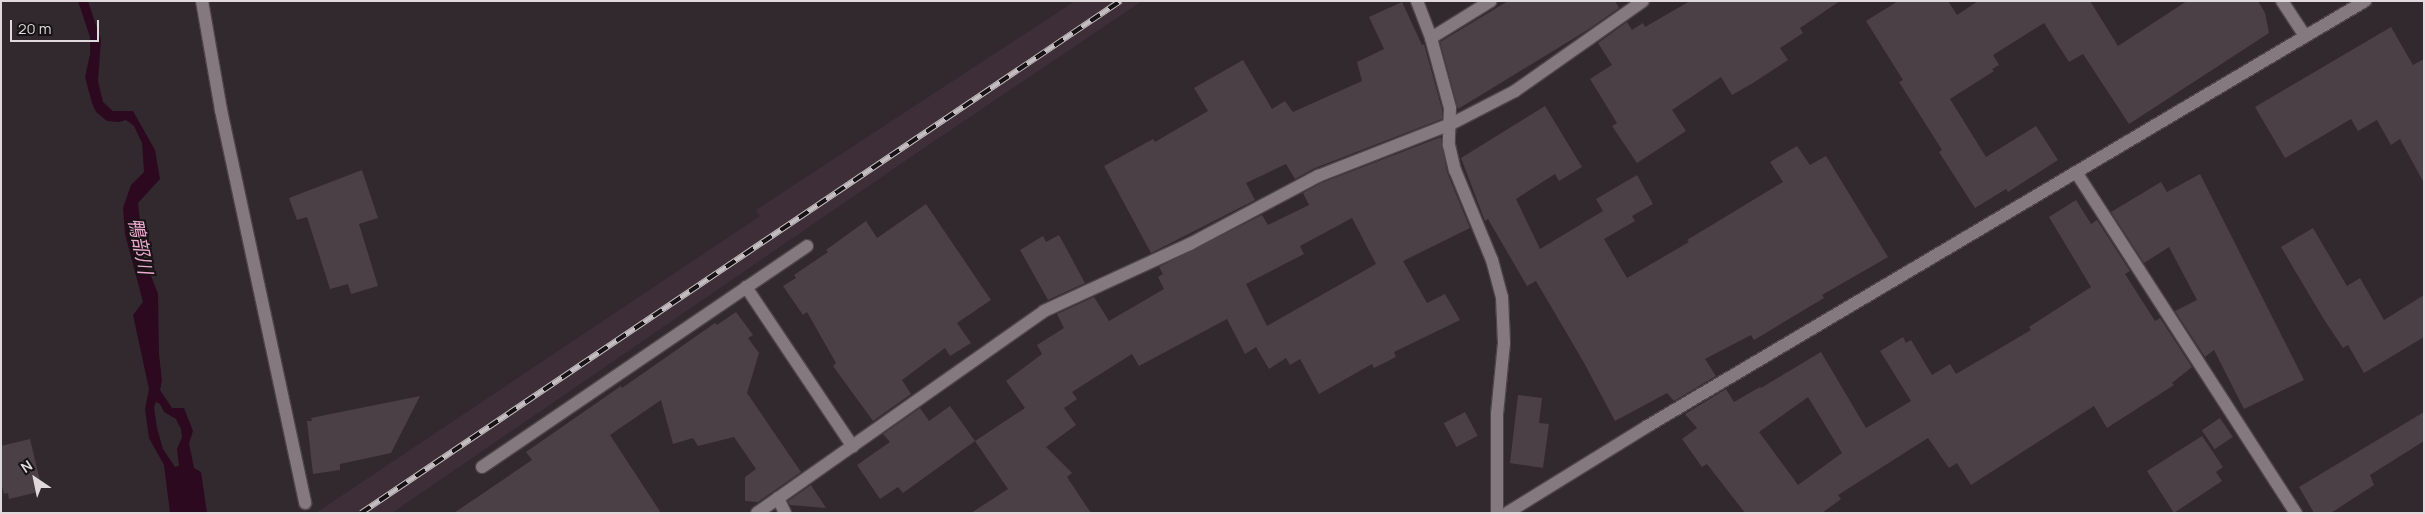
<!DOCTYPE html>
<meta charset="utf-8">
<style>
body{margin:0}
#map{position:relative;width:2425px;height:514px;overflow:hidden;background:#32292e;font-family:Manrope,"Noto Sans JP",sans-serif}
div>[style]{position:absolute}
.built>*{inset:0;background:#3e2e37}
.water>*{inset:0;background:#2c091f}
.building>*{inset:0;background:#4a4045;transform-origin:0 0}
.roads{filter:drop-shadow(1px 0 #4d4549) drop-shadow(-1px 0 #4d4549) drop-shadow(0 1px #4d4549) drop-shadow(0 -1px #4d4549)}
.street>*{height:12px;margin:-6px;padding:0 6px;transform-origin:6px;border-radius:6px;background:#84797f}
.secondary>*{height:12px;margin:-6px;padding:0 6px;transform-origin:6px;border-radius:6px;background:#84797f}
.rail>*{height:5.5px;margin-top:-2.75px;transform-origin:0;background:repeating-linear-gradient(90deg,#171315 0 11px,#c4bec1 0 22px);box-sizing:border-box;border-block:1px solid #c4bec1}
span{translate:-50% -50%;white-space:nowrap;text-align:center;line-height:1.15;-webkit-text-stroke:4px #171315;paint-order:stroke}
.water-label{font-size:19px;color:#eea9d1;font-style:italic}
.frame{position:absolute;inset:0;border:2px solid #dfd9dc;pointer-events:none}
.north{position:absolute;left:10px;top:454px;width:50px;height:50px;-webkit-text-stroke:4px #171315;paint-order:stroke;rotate:326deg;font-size:14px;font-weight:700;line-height:20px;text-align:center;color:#dfd9dc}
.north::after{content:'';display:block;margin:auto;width:18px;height:22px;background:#dfd9dc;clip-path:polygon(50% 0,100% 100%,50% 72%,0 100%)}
.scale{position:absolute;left:10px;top:20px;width:89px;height:22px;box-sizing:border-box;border:2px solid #dfd9dc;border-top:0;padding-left:6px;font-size:15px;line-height:18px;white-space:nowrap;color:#dfd9dc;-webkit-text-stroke:4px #171315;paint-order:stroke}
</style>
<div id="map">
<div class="built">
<div style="clip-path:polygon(1075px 1px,1142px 1px,921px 150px,392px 513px,316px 513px,760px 216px,756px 210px)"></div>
</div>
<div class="water">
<div style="clip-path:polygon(evenodd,78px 1px,88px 1px,101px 40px,98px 81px,103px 102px,113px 111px,133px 111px,155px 150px,160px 179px,138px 203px,144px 258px,158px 294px,159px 354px,162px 381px,160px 390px,172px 408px,184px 408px,193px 431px,189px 443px,194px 468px,201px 472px,207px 513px,170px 513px,164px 465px,149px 438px,145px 409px,149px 389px,133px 315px,143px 302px,125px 234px,123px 208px,131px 185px,144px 172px,142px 143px,134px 126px,126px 120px,119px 122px,107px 121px,96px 112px,92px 103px,85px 77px,90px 54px,90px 37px,78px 1px,156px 402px,160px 404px,164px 412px,176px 419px,181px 429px,182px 437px,177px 449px,179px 466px,175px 467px,163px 449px,157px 428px,154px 407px,156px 402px)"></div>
</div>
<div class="building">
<div style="clip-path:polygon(1508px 1px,1615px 1px,1619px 8px,1589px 29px,1458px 109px,1440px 42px)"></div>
<div style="clip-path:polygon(1690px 1px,1840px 1px,1800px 28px,1803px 33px,1780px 48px,1788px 60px,1753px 83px,1732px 95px,1721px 77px,1672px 110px,1686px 131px,1637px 163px,1612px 126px,1617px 123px,1590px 79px,1612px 65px,1598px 43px,1627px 22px,1632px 30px,1643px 23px,1645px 27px)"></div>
<div style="clip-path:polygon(1898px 1px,1948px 1px,1957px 15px,1978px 1px,2090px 1px,2118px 46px,2187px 1px,2258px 1px,2265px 13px,2269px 33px,2129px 124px,2083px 54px,2069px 62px,2044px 23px,1993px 55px,1999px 65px,1992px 69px,1994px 71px,1950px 99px,1986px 157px,2036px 126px,2058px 160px,2008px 192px,2006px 189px,1975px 208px,1939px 152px,1942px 150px,1899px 82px,1903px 80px,1866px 21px)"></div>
<div style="clip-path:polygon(1402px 2px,1422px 45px,1424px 44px,1442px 109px,1442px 119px,1315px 168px,1295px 179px,1286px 164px,1246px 183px,1255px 200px,1151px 253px,1104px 166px,1153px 139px,1155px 142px,1208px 111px,1194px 88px,1243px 60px,1272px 109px,1285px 101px,1293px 112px,1362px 81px,1357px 62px,1384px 49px,1369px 17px)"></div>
<div style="clip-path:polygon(2391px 27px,2413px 65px,2424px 59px,2424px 183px,2400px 139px,2391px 145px,2377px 120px,2358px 131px,2351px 119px,2285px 158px,2255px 107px)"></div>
<div style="clip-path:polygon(1545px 106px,1582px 167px,1559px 181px,1555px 174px,1516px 199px,1540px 249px,1603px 211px,1596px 199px,1637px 175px,1653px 204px,1632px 216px,1635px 221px,1604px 239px,1627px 278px,1689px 242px,1687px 240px,1783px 182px,1770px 162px,1797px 146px,1810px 165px,1826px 156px,1888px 257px,1822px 295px,1824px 298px,1754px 340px,1751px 335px,1705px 359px,1716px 376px,1674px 401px,1667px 393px,1615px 421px,1583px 361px,1536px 281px,1527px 286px,1488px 219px,1485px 221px,1461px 158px)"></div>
<div style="clip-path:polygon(evenodd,1441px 137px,1447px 172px,1470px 228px,1403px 261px,1427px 303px,1445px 294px,1460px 320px,1394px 352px,1396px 357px,1374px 368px,1372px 364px,1319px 394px,1300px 359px,1290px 365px,1286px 358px,1269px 369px,1256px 347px,1245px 354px,1227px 319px,1139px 366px,1132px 354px,1072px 392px,1077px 399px,1064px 408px,1076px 425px,1046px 447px,1072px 473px,1067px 477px,1091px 513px,971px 513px,1008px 489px,975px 441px,1025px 408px,1006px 381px,1042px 354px,1037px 345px,1064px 328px,1057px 314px,1094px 297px,1109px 321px,1164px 289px,1158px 277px,1163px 274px,1159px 267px,1262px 215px,1268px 225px,1309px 205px,1303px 193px,1321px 183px,1441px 137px,1352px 218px,1376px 264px,1267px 326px,1246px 284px,1304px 254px,1300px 246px,1352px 218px)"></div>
<div style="clip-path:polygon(362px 170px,378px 218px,359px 224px,378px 286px,351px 294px,348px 284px,330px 289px,307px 217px,297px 220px,289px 198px)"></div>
<div style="clip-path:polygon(2200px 174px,2304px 380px,2244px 409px,2214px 350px,2205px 357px,2175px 311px,2197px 300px,2169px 247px,2144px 263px,2111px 212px,2161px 182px,2167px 192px)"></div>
<div style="clip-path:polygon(evenodd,2076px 200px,2091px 224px,2097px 220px,2130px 271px,2125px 274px,2155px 321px,2160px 318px,2192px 367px,2172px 383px,2174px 385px,2107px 428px,2094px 406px,1971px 485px,1957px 463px,1949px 468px,1928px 438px,1838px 495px,1841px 499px,1822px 513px,1745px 513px,1707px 464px,1702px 467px,1682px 439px,1697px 428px,1685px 414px,1726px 389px,1734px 402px,1760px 387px,1761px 388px,1821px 352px,1866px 428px,1911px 401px,1880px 351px,1903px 337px,1906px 343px,1911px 340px,1932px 375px,1950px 364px,1956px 374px,2031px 330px,2029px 327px,2091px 287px,2049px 217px,2076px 200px,1808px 397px,1842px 453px,1798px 485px,1759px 432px,1808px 397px)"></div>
<div style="clip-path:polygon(926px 204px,991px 300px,957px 323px,971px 343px,950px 356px,945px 348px,902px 380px,911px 394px,873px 421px,833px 366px,836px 363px,807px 312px,803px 315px,783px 286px,796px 278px,794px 275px,828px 252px,826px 250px,866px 221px,877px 238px)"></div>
<div style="clip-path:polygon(2313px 228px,2347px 286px,2360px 278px,2384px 320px,2424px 295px,2424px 337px,2364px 373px,2348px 345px,2343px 348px,2323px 318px,2281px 247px)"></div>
<div style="clip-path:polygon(1059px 235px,1085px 283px,1048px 300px,1020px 250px,1043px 236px,1046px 242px)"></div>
<div style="clip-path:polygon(736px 312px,753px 335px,748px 338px,759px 353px,747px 393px,801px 472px,758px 502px,745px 501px,745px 477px,756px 469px,734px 437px,698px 446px,693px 438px,673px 444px,661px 400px,610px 435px,661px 513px,454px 513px,532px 460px,526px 452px,621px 386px,622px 388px,715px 323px,717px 325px)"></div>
<div style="clip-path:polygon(1518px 395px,1542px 398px,1539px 423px,1549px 424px,1543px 468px,1510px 463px)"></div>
<div style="clip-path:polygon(420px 396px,391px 453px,340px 464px,340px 470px,313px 474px,307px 421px,312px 421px,311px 418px)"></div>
<div style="clip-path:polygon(950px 406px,975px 441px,903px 493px,898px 487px,880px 499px,857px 465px,890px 442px,883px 434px,920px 408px,929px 421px)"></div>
<div style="left:1465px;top:412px;width:27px;height:24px;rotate:62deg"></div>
<div style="clip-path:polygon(2424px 412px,2424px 441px,2370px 475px,2374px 485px,2331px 513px,2314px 513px,2299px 487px)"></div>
<div style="left:2220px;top:418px;width:23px;height:22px;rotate:56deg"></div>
<div style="clip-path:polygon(2202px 436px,2223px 467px,2216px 472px,2222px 481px,2174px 513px,2147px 471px)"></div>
<div style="clip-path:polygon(30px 439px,41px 485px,37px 486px,38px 492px,9px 499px,8px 493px,4px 494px,1px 482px,1px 446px)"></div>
<div style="clip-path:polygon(811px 485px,826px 508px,790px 505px,788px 501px)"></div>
</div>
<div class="roads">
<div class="street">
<div style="left:202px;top:1px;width:111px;rotate:80.1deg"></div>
<div style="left:221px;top:110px;width:402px;rotate:77.9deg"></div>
<div style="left:1417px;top:1px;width:40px;rotate:69deg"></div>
<div style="left:1431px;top:38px;width:73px;rotate:74.8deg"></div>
<div style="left:1450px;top:108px;width:37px;rotate:92deg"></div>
<div style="left:1449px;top:145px;width:26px;rotate:77deg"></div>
<div style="left:1455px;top:170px;width:97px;rotate:67.7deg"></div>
<div style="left:1492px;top:260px;width:38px;rotate:75deg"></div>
<div style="left:1502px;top:297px;width:46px;rotate:87.5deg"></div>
<div style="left:1504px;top:343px;width:71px;rotate:95.6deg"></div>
<div style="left:1497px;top:414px;width:99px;rotate:90deg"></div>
<div style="left:2282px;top:1px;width:42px;rotate:56.7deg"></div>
<div style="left:1431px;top:38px;width:70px;rotate:-31.7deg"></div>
<div style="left:2076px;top:172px;width:406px;rotate:57.2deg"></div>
<div style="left:746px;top:287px;width:192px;rotate:56.2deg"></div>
<div style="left:482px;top:467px;width:393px;rotate:-34.2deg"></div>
<div style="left:778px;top:498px;width:17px;rotate:65deg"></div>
<div style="left:757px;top:513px;width:351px;rotate:-35.1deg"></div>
<div style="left:1044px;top:311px;width:161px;rotate:-24.7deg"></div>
<div style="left:1190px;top:244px;width:145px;rotate:-28deg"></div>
<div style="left:1318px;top:176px;width:143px;rotate:-21.4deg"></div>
<div style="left:1451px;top:124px;width:72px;rotate:-27.3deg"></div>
<div style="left:1515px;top:91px;width:156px;rotate:-35.1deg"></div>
</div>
<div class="secondary">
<div style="left:1507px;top:513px;width:163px;rotate:-31.7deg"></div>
<div style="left:1646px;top:427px;width:836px;rotate:-30.65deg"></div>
</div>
</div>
<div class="rail">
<div style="left:361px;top:513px;width:916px;rotate:-34deg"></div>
</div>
<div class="water-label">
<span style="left:140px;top:246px;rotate:79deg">鴨部川</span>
</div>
<div class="frame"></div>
<div class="north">N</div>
<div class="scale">20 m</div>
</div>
